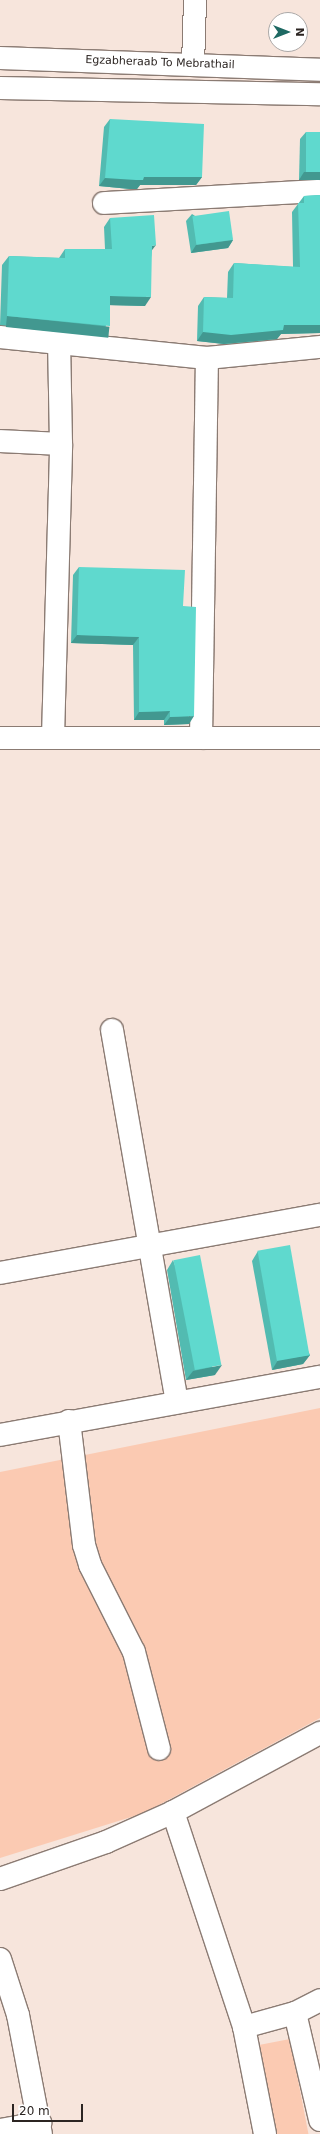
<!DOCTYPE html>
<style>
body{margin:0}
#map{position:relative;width:320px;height:2134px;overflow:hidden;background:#f7e5dc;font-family:"DejaVu Sans",sans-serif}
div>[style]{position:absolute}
.green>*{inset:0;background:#fbcab2;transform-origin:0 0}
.roads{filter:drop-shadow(1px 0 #8b7b73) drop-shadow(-1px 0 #8b7b73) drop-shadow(0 1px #8b7b73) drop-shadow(0 -1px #8b7b73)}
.minor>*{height:22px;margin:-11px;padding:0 11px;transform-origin:11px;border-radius:11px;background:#fff}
.major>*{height:22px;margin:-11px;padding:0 11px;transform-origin:11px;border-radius:11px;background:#fff}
.wall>*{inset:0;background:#52bbb1}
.shaded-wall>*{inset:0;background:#429890;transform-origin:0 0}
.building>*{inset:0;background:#5fd9ce;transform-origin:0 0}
span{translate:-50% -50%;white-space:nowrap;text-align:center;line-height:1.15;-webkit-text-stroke:4px #fff;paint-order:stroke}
.street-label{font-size:11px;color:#2c2522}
.north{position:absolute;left:268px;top:12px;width:40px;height:40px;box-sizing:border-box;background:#fff;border:1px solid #aba8a7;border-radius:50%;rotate:90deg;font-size:11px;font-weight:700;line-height:16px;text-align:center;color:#2c2522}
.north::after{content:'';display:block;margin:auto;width:14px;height:18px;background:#1e6963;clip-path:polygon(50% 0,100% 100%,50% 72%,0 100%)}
.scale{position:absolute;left:12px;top:2104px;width:71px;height:18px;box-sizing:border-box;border:2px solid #2c2522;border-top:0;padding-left:5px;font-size:12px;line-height:14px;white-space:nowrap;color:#2c2522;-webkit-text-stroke:3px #fff;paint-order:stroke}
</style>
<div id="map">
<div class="green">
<div style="clip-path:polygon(320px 1408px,320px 1718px,144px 1813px,0 1858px,0 1472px)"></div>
<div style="left:290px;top:2039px;width:97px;height:33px;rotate:79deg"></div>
</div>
<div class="roads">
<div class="minor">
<div style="left:193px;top:65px;width:65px;rotate:-88.2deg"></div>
<div style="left:104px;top:203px;width:216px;rotate:-3.2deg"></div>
<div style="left:0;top:337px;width:208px;rotate:5.8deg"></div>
<div style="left:207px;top:358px;width:114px;rotate:-5.6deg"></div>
<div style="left:0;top:441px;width:61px;rotate:2.8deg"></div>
<div style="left:53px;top:737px;width:293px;rotate:-88.4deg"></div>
<div style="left:61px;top:444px;width:101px;rotate:-91.1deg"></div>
<div style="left:0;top:738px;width:320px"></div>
<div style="left:201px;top:738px;width:380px;rotate:-89.1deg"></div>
<div style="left:112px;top:1030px;width:378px;rotate:80.1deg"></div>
<div style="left:0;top:1273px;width:325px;rotate:-10.3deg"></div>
<div style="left:69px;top:1421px;width:125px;rotate:83.1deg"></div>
<div style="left:84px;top:1545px;width:21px;rotate:73deg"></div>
<div style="left:90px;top:1565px;width:97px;rotate:63.2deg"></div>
<div style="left:134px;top:1652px;width:100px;rotate:75.5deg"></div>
<div style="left:0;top:1435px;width:325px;rotate:-10.3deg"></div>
<div style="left:173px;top:1812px;width:226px;rotate:71.7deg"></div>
<div style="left:244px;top:2027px;width:109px;rotate:78.9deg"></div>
<div style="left:0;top:1879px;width:112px;rotate:-19.2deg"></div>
<div style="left:106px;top:1842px;width:73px;rotate:-24.1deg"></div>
<div style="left:173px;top:1812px;width:167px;rotate:-28.3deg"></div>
<div style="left:0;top:1959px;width:59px;rotate:72.2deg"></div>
<div style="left:18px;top:2015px;width:121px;rotate:79.1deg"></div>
<div style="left:295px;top:2013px;width:110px;rotate:76.8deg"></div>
<div style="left:244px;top:2027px;width:53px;rotate:-15.4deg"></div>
<div style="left:295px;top:2013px;width:28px;rotate:-27deg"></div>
<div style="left:0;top:2130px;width:41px;rotate:-9.9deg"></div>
</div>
<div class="major">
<div style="left:0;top:58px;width:320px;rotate:2.1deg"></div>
<div style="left:0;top:88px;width:320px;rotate:1.1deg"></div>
</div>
</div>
<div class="wall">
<div style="clip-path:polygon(110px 119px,202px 177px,196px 185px,140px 185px,137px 189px,130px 189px,99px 186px,104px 127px)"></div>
<div style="clip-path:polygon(306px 132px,320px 132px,320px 180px,299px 180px,300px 139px)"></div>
<div style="clip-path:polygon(320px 195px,320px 333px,281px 334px,277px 339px,224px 344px,197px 341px,198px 306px,204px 297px,227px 298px,228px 272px,234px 263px,293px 267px,292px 212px,304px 196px)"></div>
<div style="clip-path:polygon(192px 214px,233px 240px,228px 248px,191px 253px,186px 221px)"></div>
<div style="clip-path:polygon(110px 218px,152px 250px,145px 306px,110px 305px,104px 335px,0 325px,2px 265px,9px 256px,59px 258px,65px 249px,105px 249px,104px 227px)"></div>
<div style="clip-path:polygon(79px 567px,183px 606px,189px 724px,164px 725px,164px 720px,134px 720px,133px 645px,71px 643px,73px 575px)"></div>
<div style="clip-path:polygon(258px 1251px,310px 1355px,303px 1364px,272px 1370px,252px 1261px)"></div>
<div style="clip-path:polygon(173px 1260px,215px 1375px,186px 1380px,167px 1270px)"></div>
</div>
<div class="shaded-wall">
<div style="clip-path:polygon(304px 172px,320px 172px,320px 180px,299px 180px)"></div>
<div style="clip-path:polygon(144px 177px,202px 177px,196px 185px,140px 185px,137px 189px,130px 189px,99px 186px,105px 178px)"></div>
<div style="clip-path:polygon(233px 240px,228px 248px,191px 253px,196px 245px)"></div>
<div style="clip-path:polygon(156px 245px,149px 254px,152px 246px)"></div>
<div style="clip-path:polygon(110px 296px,151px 297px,145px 306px,103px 305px)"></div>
<div style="left:7px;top:316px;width:103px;height:11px;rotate:6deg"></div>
<div style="clip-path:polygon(284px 325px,320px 325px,320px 333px,281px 334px,277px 339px,224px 344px,197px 341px,203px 332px)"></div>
<div style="clip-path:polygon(77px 635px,139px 637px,133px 645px,71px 643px)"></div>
<div style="clip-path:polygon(170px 711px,164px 720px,134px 720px,139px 712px)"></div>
<div style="clip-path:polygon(194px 716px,189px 724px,164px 725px,170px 717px)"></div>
<div style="clip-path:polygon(310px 1355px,303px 1364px,272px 1370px,278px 1360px)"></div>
<div style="clip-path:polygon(222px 1365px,215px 1375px,186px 1380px,193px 1371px)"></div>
</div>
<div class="building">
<div style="clip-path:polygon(110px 119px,204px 124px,202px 177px,144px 177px,143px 180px,136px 180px,105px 178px)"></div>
<div style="left:306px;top:132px;width:14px;height:40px"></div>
<div style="clip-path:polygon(320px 195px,320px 325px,284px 325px,283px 330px,231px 335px,203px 332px,204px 297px,233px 298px,234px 263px,300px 267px,298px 203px,304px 203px,304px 196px)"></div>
<div style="left:229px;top:211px;width:29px;height:37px;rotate:82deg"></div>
<div style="clip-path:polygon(154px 215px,156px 245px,152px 246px,151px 297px,110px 296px,110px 326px,7px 316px,9px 256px,65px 258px,65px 249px,112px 249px,110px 218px)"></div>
<div style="clip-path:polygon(79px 567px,185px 570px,183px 606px,196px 607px,194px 716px,170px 717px,170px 711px,139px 712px,139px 637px,77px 635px)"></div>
<div style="left:290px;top:1245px;width:112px;height:33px;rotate:80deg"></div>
<div style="left:200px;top:1255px;width:112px;height:27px;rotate:79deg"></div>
</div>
<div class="street-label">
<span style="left:160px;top:63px;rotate:2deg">Egzabheraab To Mebrathail</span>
</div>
<div class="north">N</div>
<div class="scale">20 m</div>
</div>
